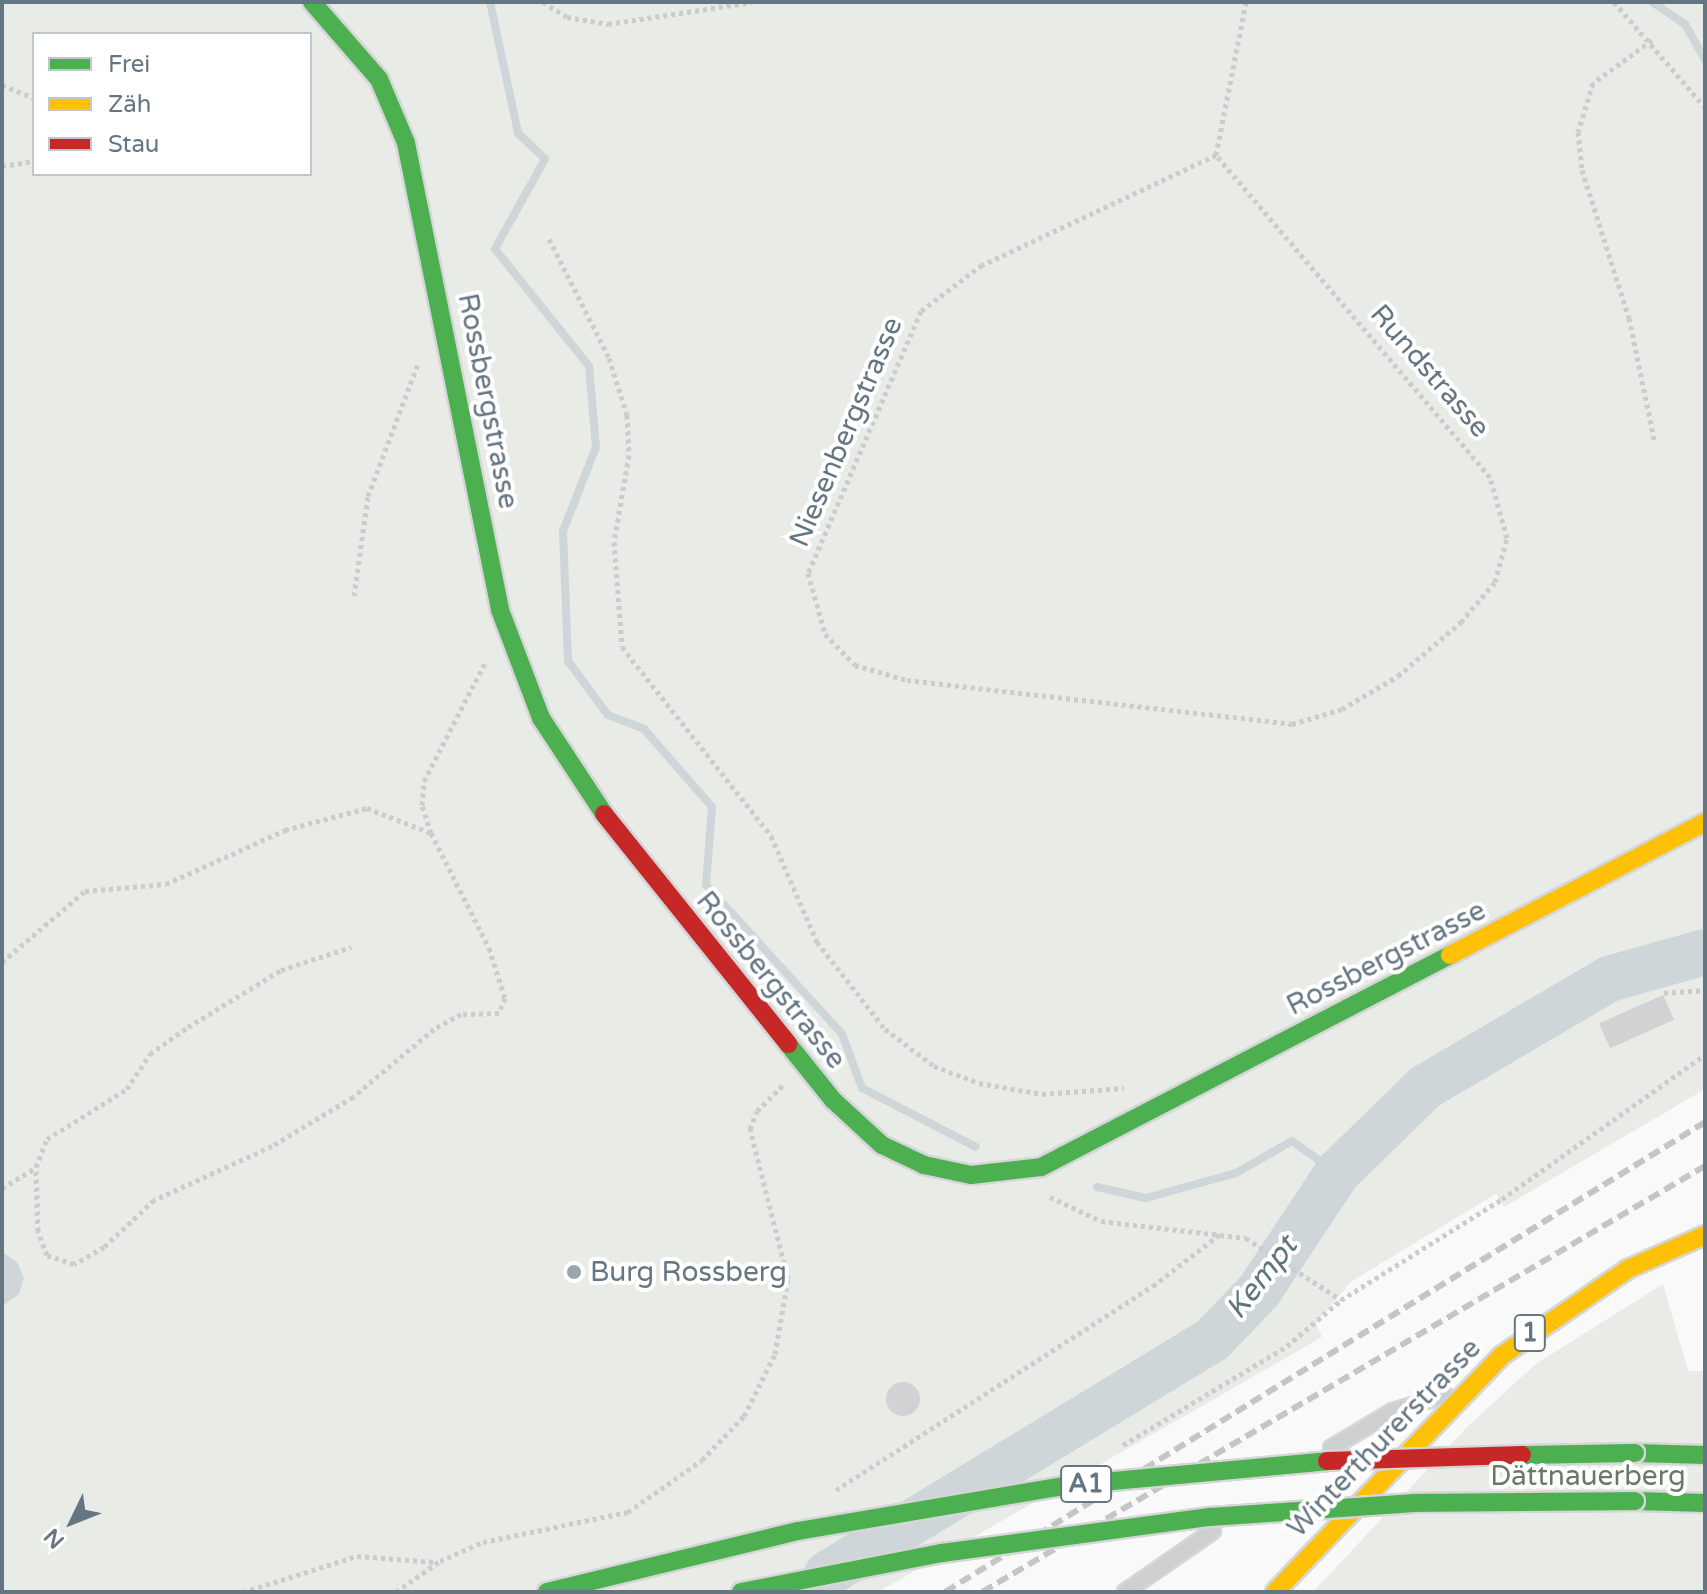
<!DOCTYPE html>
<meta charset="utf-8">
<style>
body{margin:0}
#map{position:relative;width:1707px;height:1594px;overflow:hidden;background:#f9f9f9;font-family:"Varela Round",sans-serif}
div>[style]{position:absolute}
.green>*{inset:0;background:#e8ebe6}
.water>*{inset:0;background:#ced6d9}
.stream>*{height:8px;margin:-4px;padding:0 4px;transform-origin:4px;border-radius:4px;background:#ced6d9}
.river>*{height:46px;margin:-23px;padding:0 23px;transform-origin:23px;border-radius:23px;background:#ced6d9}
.building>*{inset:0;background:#d0d2d3;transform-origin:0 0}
.round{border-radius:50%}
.path>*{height:5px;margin-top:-2.5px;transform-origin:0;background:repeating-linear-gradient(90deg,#cbcccd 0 4px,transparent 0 8px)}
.roads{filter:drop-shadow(2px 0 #d5d6d7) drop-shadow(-2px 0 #d5d6d7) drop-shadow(0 2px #d5d6d7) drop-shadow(0 -2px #d5d6d7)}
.lane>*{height:14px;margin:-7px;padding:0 7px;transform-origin:7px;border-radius:7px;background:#cecfd0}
.fast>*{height:18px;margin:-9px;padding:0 9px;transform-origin:9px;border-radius:9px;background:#4caf50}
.slow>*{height:18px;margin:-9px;padding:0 9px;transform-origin:9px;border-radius:9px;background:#ffc107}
.jam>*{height:18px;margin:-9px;padding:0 9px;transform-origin:9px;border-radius:9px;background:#c62828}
.rail>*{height:6px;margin-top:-3px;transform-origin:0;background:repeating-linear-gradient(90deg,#c3c5c6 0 12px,transparent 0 18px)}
.bridges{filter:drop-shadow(2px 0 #d5d6d6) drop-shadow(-2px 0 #d5d6d6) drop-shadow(0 2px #d5d6d6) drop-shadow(0 -2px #d5d6d6)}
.fast-bridge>*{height:18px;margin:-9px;padding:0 9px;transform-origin:9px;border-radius:9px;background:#4caf50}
.jam-bridge>*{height:18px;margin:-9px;padding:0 9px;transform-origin:9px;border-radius:9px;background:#c62828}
.dots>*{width:22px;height:22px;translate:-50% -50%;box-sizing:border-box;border:4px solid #fff;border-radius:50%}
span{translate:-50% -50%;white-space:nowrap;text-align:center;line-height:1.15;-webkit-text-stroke:8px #fff;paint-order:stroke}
.shield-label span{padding:2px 6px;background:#fff;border:2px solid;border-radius:6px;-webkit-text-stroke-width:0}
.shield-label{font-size:26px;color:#657683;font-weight:700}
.street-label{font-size:28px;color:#657683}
.poi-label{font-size:28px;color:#657683}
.left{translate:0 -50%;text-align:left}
.park-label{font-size:28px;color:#687a64}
.water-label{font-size:30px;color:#60757c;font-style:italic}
.frame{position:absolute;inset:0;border:4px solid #657683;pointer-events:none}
.legend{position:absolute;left:32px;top:32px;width:280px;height:144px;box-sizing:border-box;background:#fff;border:2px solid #c1c8cd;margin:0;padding:10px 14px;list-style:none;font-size:24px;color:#657683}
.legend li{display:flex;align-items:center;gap:16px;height:40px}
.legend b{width:40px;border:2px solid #c1c8cd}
.north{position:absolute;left:32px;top:1482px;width:80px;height:80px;-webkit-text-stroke:6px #fff;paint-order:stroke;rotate:227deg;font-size:22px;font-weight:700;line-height:32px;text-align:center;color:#657683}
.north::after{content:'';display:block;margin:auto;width:28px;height:36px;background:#657683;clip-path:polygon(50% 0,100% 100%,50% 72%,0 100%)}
</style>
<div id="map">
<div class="green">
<div style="clip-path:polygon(evenodd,2px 2px,1705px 2px,1705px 1089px,1504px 1207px,1496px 1194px,1352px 1281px,1316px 1323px,1322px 1337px,878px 1592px,2px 1592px,2px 2px,34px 34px,310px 34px,310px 174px,34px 174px,34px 34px)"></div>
<div style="clip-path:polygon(1663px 1284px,1688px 1371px,1705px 1371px,1705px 1592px,1313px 1592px,1468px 1426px,1536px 1364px)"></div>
</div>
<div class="water">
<div style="clip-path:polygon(2px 1252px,17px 1262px,24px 1278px,19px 1294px,2px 1306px)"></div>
</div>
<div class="stream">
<div style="left:490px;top:2px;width:134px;rotate:77.9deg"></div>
<div style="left:518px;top:133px;width:37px;rotate:44deg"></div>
<div style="left:545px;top:159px;width:103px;rotate:119.1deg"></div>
<div style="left:495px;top:249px;width:150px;rotate:51.2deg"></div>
<div style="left:589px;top:366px;width:81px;rotate:85.1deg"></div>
<div style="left:596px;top:447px;width:90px;rotate:111.4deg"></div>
<div style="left:563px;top:531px;width:130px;rotate:87.8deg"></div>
<div style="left:568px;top:661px;width:67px;rotate:53.5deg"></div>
<div style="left:608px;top:715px;width:39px;rotate:21deg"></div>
<div style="left:644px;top:729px;width:103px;rotate:48.9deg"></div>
<div style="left:712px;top:807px;width:78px;rotate:94.4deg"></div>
<div style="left:706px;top:885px;width:202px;rotate:47.6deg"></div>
<div style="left:842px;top:1034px;width:58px;rotate:69.7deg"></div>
<div style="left:862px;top:1088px;width:128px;rotate:27.4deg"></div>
<div style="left:1652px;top:2px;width:40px;rotate:34deg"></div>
<div style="left:1685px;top:24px;width:41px;rotate:60.9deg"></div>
<div style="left:1097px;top:1187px;width:50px;rotate:12.7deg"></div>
<div style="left:1146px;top:1198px;width:93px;rotate:-15.5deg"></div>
<div style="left:1236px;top:1173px;width:64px;rotate:-29.7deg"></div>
<div style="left:1292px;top:1141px;width:55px;rotate:35.4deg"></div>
</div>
<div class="river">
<div style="left:827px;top:1574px;width:451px;rotate:-31.3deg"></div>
<div style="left:1212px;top:1340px;width:68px;rotate:-46.2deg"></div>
<div style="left:1259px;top:1291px;width:141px;rotate:-56.5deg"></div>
<div style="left:1337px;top:1173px;width:123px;rotate:-44.3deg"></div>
<div style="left:1425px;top:1087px;width:213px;rotate:-30.4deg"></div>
<div style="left:1609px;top:979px;width:100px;rotate:-15.7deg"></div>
</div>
<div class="building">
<div style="left:1663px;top:995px;width:27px;height:70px;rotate:66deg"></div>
<div class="round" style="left:886px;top:1382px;width:34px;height:34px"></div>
</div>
<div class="path">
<div style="left:543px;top:2px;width:28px;rotate:32deg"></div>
<div style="left:567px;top:17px;width:42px;rotate:9.7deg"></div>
<div style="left:608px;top:24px;width:146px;rotate:-8.7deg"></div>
<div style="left:1614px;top:2px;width:139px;rotate:49.1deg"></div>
<div style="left:1652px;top:40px;width:73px;rotate:143.9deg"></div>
<div style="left:1593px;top:83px;width:51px;rotate:107deg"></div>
<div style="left:1578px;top:132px;width:38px;rotate:84deg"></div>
<div style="left:1582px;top:170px;width:155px;rotate:72.4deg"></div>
<div style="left:1629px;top:318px;width:124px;rotate:78.3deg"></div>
<div style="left:2px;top:85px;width:35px;rotate:22deg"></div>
<div style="left:1216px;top:155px;width:259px;rotate:154.8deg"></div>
<div style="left:982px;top:265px;width:76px;rotate:143deg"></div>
<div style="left:921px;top:311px;width:285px;rotate:113.3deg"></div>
<div style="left:808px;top:573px;width:63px;rotate:74.4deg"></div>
<div style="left:825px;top:634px;width:43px;rotate:45.9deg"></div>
<div style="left:855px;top:665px;width:54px;rotate:16.1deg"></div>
<div style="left:907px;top:680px;width:388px;rotate:6.5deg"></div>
<div style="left:1292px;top:724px;width:52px;rotate:-16.7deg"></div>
<div style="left:1342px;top:709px;width:65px;rotate:-30.5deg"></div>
<div style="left:1398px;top:676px;width:83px;rotate:-40.6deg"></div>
<div style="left:1461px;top:622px;width:52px;rotate:-49.6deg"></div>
<div style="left:1495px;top:582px;width:46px;rotate:-74.7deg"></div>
<div style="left:1507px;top:538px;width:63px;rotate:-105.6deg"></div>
<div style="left:1490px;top:477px;width:423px;rotate:-130.4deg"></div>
<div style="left:1216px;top:155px;width:156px;rotate:-78.9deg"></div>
<div style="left:2px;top:166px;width:32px;rotate:-9deg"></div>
<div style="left:549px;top:239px;width:133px;rotate:63.2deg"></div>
<div style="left:609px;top:358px;width:60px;rotate:72.5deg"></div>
<div style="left:627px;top:415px;width:40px;rotate:87.1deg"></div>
<div style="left:629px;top:455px;width:88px;rotate:99.8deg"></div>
<div style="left:614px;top:542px;width:105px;rotate:85.6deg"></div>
<div style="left:622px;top:647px;width:241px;rotate:51.7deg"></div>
<div style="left:771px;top:836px;width:116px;rotate:66.5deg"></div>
<div style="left:817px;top:942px;width:110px;rotate:52deg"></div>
<div style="left:885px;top:1029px;width:61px;rotate:37.1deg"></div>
<div style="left:934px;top:1066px;width:48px;rotate:20.7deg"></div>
<div style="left:979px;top:1083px;width:64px;rotate:9.9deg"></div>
<div style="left:1042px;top:1094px;width:82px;rotate:-4.2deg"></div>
<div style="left:354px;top:596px;width:101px;rotate:-82deg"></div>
<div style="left:368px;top:496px;width:141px;rotate:-69.3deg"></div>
<div style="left:431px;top:833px;width:29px;rotate:-108deg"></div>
<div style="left:422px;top:805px;width:24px;rotate:-85deg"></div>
<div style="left:424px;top:781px;width:135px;rotate:-62.7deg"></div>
<div style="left:2px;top:962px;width:109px;rotate:-40.5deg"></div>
<div style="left:85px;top:891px;width:81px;rotate:-4.9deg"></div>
<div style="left:166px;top:884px;width:131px;rotate:-24.4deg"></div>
<div style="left:285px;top:830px;width:85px;rotate:-15deg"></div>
<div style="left:367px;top:808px;width:69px;rotate:21.3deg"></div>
<div style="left:431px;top:833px;width:129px;rotate:63.2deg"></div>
<div style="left:489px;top:948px;width:52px;rotate:72.3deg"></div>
<div style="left:505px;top:998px;width:16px;rotate:112deg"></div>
<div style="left:499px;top:1013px;width:38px;rotate:178deg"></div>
<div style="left:461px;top:1014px;width:31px;rotate:151deg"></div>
<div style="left:434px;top:1029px;width:106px;rotate:140deg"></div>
<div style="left:353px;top:1097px;width:95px;rotate:148.8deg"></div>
<div style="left:272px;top:1146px;width:130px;rotate:155.4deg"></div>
<div style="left:154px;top:1200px;width:69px;rotate:136.8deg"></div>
<div style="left:104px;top:1247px;width:34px;rotate:150deg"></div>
<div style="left:74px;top:1264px;width:28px;rotate:-162deg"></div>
<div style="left:47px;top:1255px;width:26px;rotate:-111deg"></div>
<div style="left:38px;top:1231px;width:64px;rotate:-91.8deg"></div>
<div style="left:36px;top:1167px;width:30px;rotate:-69deg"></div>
<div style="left:47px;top:1139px;width:94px;rotate:-32deg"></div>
<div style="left:127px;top:1089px;width:42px;rotate:-56.7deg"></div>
<div style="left:150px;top:1054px;width:47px;rotate:-35.4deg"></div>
<div style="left:188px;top:1027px;width:109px;rotate:-31.5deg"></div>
<div style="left:281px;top:970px;width:74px;rotate:-18.2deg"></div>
<div style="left:1664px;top:993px;width:41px;rotate:-4.2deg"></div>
<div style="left:2px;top:1188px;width:39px;rotate:-31deg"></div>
<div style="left:1050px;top:1197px;width:56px;rotate:25.2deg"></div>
<div style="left:1101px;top:1221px;width:146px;rotate:6.7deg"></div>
<div style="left:1246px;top:1238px;width:113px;rotate:33.1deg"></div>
<div style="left:1341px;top:1300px;width:190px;rotate:-32.1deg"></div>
<div style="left:1502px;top:1199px;width:249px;rotate:-35.4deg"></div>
<div style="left:1123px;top:1445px;width:192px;rotate:-31.1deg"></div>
<div style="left:1287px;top:1346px;width:71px;rotate:-40.4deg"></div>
<div style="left:836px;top:1490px;width:377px;rotate:-32.8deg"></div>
<div style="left:1153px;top:1286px;width:85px;rotate:-37.8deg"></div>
<div style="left:243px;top:1592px;width:120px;rotate:-17.5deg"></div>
<div style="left:357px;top:1556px;width:78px;rotate:4.4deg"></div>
<div style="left:396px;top:1592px;width:54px;rotate:-35.2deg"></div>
<div style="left:440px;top:1561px;width:47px;rotate:-23.8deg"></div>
<div style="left:483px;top:1542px;width:148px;rotate:-11.7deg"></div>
<div style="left:628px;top:1512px;width:90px;rotate:-35.1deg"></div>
<div style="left:702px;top:1460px;width:61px;rotate:-46.3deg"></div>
<div style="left:744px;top:1416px;width:69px;rotate:-63.4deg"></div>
<div style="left:775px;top:1354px;width:76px;rotate:-80.2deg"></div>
<div style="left:788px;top:1279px;width:155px;rotate:-104.2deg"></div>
<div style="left:750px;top:1129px;width:19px;rotate:-69deg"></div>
<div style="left:757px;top:1111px;width:37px;rotate:-45deg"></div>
</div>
<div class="roads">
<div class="lane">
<div style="left:1331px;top:1448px;width:72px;rotate:-30.8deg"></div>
<div style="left:1393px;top:1411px;width:55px;rotate:-16.8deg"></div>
<div style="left:1125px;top:1592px;width:107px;rotate:-34.7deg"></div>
</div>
<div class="fast">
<div style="left:312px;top:2px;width:102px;rotate:49deg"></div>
<div style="left:379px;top:79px;width:69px;rotate:67.1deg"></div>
<div style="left:406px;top:143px;width:476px;rotate:78.6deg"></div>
<div style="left:500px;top:610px;width:116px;rotate:69.2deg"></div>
<div style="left:541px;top:718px;width:115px;rotate:56.7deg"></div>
<div style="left:788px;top:1044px;width:72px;rotate:51.2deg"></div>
<div style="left:833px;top:1100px;width:67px;rotate:42.6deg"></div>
<div style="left:882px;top:1145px;width:47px;rotate:25.5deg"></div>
<div style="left:924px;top:1165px;width:48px;rotate:12deg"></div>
<div style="left:971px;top:1175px;width:70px;rotate:-6.5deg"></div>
<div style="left:1041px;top:1167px;width:461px;rotate:-27.4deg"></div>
<div style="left:1635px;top:1453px;width:70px;rotate:1.6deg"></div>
<div style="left:1635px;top:1501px;width:70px;rotate:1.6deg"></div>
</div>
<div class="slow">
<div style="left:1450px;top:955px;width:288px;rotate:-27.5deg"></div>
<div style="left:1275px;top:1592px;width:327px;rotate:-46.2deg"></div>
<div style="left:1501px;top:1356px;width:154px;rotate:-34.4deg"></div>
<div style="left:1628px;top:1269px;width:84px;rotate:-23.8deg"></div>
</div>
<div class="jam">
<div style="left:604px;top:814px;width:295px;rotate:51.3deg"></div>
</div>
</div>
<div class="rail">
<div style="left:945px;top:1592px;width:894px;rotate:-31.73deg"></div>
<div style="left:982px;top:1592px;width:839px;rotate:-30.51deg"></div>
</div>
<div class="bridges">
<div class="fast-bridge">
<div style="left:1522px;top:1455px;width:113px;rotate:-1deg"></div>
<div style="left:547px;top:1592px;width:258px;rotate:-13.7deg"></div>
<div style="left:798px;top:1531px;width:276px;rotate:-9.6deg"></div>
<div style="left:1070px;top:1485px;width:258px;rotate:-5.3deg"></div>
<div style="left:741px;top:1592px;width:205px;rotate:-11deg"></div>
<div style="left:942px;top:1553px;width:270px;rotate:-7.7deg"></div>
<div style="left:1210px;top:1517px;width:205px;rotate:-3.9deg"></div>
<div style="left:1415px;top:1503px;width:220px;rotate:-0.5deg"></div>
</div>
<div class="jam-bridge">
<div style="left:1327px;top:1461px;width:195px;rotate:-1.8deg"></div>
</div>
</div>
<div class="dots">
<div style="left:574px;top:1272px;background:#99a4ac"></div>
</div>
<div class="shield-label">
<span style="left:1530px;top:1333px">1</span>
<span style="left:1086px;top:1484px">A1</span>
</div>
<div class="street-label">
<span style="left:1430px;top:371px;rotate:49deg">Rundstrasse</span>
<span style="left:488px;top:401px;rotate:79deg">Rossbergstrasse</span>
<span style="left:846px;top:432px;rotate:-67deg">Niesenbergstrasse</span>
<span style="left:1386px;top:958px;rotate:-27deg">Rossbergstrasse</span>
<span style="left:771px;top:980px;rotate:51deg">Rossbergstrasse</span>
<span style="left:1384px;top:1438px;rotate:-46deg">Winterthurerstrasse</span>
</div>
<div class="poi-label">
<span class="left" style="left:590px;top:1272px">Burg Rossberg</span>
</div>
<div class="park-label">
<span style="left:1588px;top:1476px">Dättnauerberg</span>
</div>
<div class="water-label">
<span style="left:1262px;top:1278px;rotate:-52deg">Kempt</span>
</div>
<div class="frame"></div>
<ul class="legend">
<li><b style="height:10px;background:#4caf50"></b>Frei</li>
<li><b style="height:10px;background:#ffc107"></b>Zäh</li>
<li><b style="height:10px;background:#c62828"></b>Stau</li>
</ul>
<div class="north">N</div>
</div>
